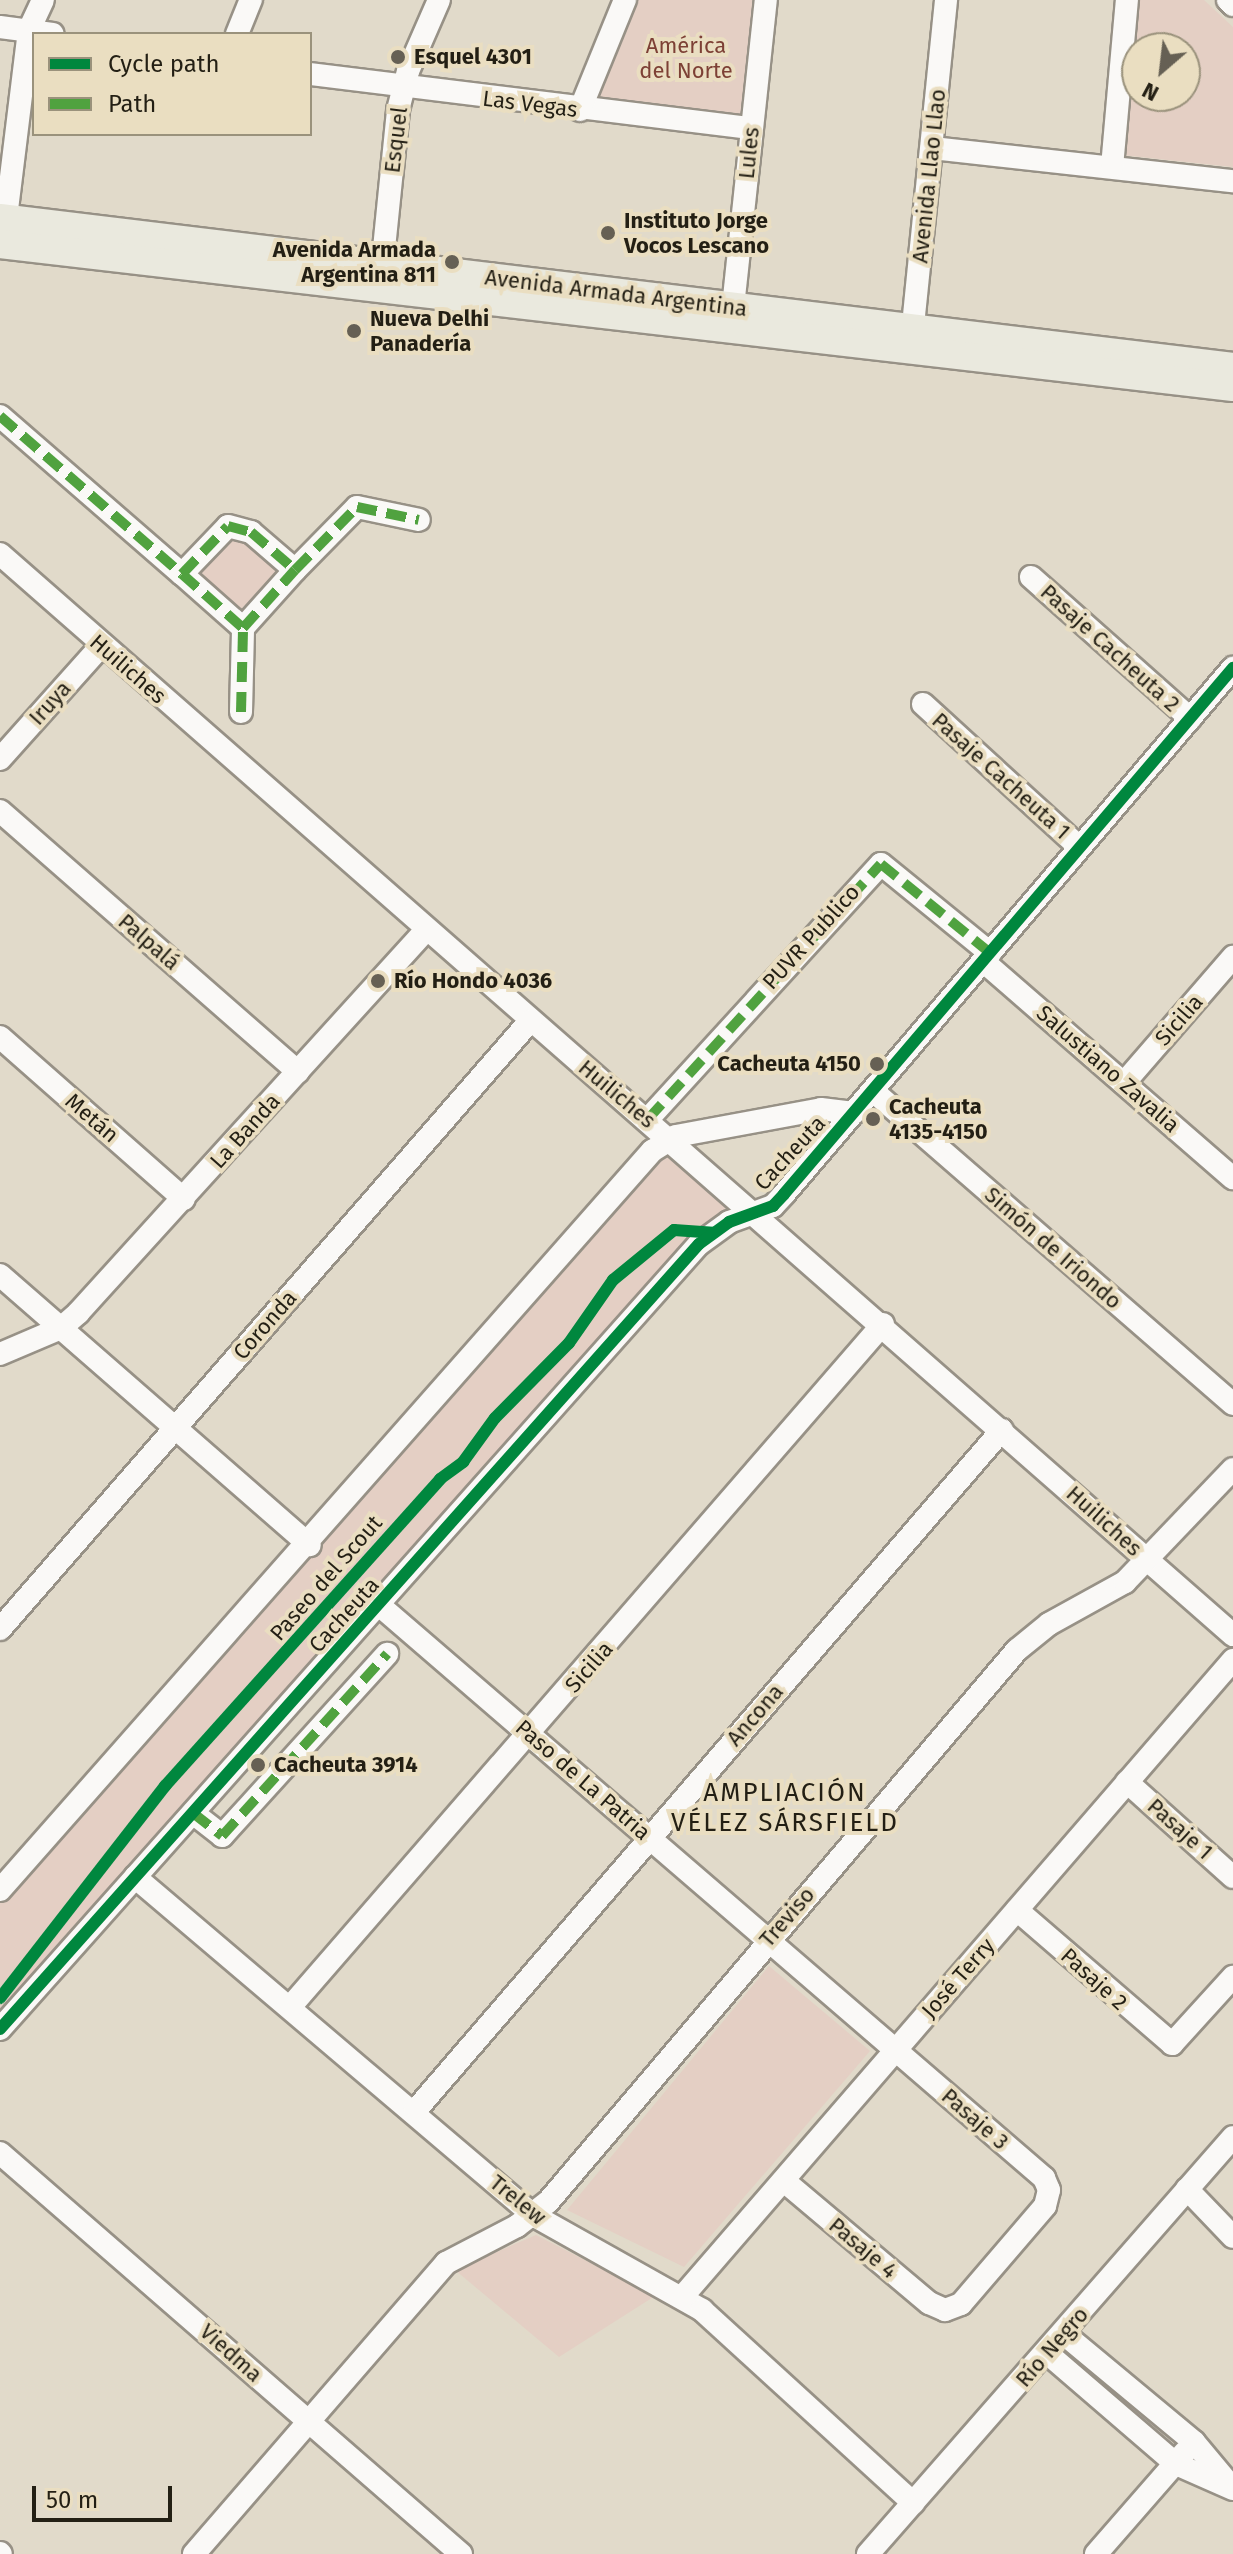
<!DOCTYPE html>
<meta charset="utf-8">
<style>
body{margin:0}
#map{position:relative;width:1233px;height:2554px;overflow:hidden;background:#e1daca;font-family:"Fira Sans",sans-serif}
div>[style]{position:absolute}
.green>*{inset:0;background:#e4cfc4}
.roads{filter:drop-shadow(2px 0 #979186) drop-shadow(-2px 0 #979186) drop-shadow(0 2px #979186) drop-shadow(0 -2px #979186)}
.minor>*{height:22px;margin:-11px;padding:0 11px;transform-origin:11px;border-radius:11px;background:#faf9f7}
.major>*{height:28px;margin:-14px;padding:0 14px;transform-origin:14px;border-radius:14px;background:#eae9de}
.quiet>*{height:10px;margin-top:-5px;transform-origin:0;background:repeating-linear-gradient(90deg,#50a23f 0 20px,transparent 0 30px)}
.cycleway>*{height:12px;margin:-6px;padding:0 6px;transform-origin:6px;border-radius:6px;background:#00873e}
.dots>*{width:22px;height:22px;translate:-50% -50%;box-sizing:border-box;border:4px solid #eadec1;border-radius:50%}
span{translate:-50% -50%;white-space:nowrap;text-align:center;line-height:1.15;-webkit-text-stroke:8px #eadec1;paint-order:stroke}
.park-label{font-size:22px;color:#7d4035}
.poi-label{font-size:22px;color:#231f14;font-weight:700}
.left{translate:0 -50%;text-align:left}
.right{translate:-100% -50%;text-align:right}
.street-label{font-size:22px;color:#231f14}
.quarter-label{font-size:26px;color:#231f14;letter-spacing:2px}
.legend{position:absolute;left:32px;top:32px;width:280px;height:104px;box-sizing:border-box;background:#eadec1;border:2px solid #9a927c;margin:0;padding:10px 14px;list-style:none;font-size:24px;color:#231f14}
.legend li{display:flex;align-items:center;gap:16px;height:40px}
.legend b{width:40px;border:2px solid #9a927c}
.north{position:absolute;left:1121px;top:32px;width:80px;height:80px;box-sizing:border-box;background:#eadec1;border:2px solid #9a927c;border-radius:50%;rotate:208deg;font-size:22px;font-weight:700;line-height:32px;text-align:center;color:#231f14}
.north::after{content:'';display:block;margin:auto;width:28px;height:36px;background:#666054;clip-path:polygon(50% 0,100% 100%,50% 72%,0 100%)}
.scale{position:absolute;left:32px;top:2486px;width:140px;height:36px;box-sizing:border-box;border:4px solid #231f14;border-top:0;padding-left:10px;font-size:24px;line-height:28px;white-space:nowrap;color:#231f14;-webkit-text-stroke:6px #eadec1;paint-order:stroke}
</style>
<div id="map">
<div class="green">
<div style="clip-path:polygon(637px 0,755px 0,741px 121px,592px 107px)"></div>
<div style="clip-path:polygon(evenodd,1138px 0,1204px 0,1233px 27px,1233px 167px,1122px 155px,1138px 0,1137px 48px,1185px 48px,1185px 96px,1137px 96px,1137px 48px)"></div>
<div style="clip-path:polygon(240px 534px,277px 569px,275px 578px,241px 609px,198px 577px,199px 568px,230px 535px)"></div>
<div style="clip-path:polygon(668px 1138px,749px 1212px,729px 1222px,0 2029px,0 1890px)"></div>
<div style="clip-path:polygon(769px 1966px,870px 2051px,684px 2267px,567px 2210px)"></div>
<div style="clip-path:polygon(536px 2235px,655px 2296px,559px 2357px,455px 2270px)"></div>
</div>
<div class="roads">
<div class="minor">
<div style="left:1228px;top:0;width:7px;rotate:45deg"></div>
<div style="left:0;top:27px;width:53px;rotate:7.5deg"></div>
<div style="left:237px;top:34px;width:37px;rotate:-68deg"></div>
<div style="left:310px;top:74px;width:445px;rotate:7deg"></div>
<div style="left:580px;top:110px;width:119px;rotate:-67.8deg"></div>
<div style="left:932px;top:148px;width:303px;rotate:6.3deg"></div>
<div style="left:1112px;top:167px;width:168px;rotate:-84.9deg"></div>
<div style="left:4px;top:234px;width:206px;rotate:-83deg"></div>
<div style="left:29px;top:30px;width:33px;rotate:-65deg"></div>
<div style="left:381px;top:278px;width:169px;rotate:-84.2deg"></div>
<div style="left:398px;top:110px;width:40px;rotate:-75.6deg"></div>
<div style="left:408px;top:71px;width:77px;rotate:-66.4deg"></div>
<div style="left:733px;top:307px;width:309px;rotate:-83.9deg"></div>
<div style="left:911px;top:345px;width:347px;rotate:-84.2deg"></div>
<div style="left:0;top:416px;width:241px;rotate:41deg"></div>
<div style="left:182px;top:574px;width:66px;rotate:-46.2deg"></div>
<div style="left:228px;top:526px;width:24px;rotate:15deg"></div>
<div style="left:251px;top:532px;width:58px;rotate:40.8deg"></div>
<div style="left:295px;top:570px;width:88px;rotate:-45.5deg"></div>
<div style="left:357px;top:507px;width:63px;rotate:11.8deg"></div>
<div style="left:0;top:554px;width:1640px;rotate:41.24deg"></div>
<div style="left:182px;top:574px;width:81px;rotate:41.5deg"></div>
<div style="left:243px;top:628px;width:78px;rotate:-48.1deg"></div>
<div style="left:1031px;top:577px;width:213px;rotate:41.6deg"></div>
<div style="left:923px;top:704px;width:212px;rotate:42.5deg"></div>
<div style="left:241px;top:712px;width:84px;rotate:-88.6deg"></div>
<div style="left:0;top:759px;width:152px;rotate:-48.2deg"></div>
<div style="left:0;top:811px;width:396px;rotate:41.2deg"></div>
<div style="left:983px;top:961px;width:331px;rotate:41deg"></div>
<div style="left:0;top:1037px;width:245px;rotate:41.4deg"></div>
<div style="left:1124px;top:1083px;width:167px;rotate:-49.1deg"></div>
<div style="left:873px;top:1091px;width:477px;rotate:41deg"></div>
<div style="left:648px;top:1119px;width:345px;rotate:-47.6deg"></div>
<div style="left:881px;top:864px;width:141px;rotate:39.2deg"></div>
<div style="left:0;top:1275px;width:411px;rotate:41.1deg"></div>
<div style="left:0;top:1354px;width:66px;rotate:-23.1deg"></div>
<div style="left:61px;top:1328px;width:23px;rotate:-41deg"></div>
<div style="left:78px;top:1313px;width:517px;rotate:-47.74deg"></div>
<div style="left:379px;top:1605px;width:878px;rotate:40.75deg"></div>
<div style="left:1044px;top:2178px;width:13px;rotate:67deg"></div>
<div style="left:1049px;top:2190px;width:16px;rotate:104deg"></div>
<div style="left:1045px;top:2206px;width:129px;rotate:130.6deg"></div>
<div style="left:961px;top:2304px;width:17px;rotate:159deg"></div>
<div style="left:945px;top:2310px;width:17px;rotate:-156deg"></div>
<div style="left:929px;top:2303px;width:189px;rotate:-139.9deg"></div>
<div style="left:0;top:1629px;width:807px;rotate:-48.92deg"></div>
<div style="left:1127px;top:1782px;width:142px;rotate:41.9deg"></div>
<div style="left:193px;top:1813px;width:37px;rotate:38deg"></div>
<div style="left:222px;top:1836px;width:246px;rotate:-47.8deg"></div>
<div style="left:135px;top:1877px;width:522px;rotate:40.34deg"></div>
<div style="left:533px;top:2215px;width:194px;rotate:29.3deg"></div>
<div style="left:702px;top:2310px;width:286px;rotate:42.4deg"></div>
<div style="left:0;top:1890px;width:986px;rotate:-48.58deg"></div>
<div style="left:652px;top:1151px;width:28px;rotate:-32deg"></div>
<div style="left:676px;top:1136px;width:147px;rotate:-10.5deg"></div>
<div style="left:821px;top:1109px;width:33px;rotate:7deg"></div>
<div style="left:1017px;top:1910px;width:205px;rotate:40.8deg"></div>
<div style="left:1172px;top:2044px;width:91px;rotate:-47.7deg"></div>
<div style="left:291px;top:2006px;width:903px;rotate:-49.04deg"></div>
<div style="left:0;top:2029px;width:1051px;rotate:-48.32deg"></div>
<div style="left:699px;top:1244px;width:37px;rotate:-36deg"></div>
<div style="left:729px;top:1222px;width:47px;rotate:-20deg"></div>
<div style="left:773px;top:1206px;width:16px;rotate:-47deg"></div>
<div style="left:784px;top:1194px;width:692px;rotate:-49.52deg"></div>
<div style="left:415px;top:2111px;width:899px;rotate:-49.24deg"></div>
<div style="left:0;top:2153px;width:611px;rotate:41.02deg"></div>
<div style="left:1187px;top:2189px;width:66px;rotate:46.2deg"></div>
<div style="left:683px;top:2296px;width:841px;rotate:-49.15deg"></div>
<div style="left:1064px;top:2334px;width:169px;rotate:39.7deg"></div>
<div style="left:1194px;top:2442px;width:56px;rotate:50.1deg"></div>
<div style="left:1047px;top:2353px;width:170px;rotate:40.7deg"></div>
<div style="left:1176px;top:2464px;width:62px;rotate:23.7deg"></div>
<div style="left:0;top:2553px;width:1px;rotate:45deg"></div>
<div style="left:194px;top:2554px;width:385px;rotate:-49.1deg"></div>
<div style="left:446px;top:2263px;width:80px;rotate:-27.5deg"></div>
<div style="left:517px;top:2226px;width:39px;rotate:-38deg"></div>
<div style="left:548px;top:2202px;width:724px;rotate:-49.65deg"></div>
<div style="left:1017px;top:1650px;width:41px;rotate:-39.1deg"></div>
<div style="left:1049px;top:1624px;width:87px;rotate:-28.9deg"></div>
<div style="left:1125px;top:1582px;width:156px;rotate:-46.3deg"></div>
<div style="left:868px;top:2554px;width:554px;rotate:-48.8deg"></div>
<div style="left:1096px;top:2554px;width:135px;rotate:-48.9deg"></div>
</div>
<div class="major">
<div style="left:0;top:218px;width:1242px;rotate:6.89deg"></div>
<div style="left:0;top:244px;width:1241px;rotate:6.62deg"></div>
</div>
</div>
<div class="quiet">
<div style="left:0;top:416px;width:241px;rotate:41deg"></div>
<div style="left:182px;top:574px;width:66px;rotate:-46.2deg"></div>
<div style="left:228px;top:526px;width:24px;rotate:15deg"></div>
<div style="left:251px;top:532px;width:58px;rotate:40.8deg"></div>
<div style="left:295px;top:570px;width:88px;rotate:-45.5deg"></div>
<div style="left:357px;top:507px;width:63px;rotate:11.8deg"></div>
<div style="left:182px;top:574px;width:81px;rotate:41.5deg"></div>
<div style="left:243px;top:628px;width:78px;rotate:-48.1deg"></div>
<div style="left:241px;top:712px;width:84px;rotate:-88.6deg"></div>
<div style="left:648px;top:1119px;width:345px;rotate:-47.6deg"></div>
<div style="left:881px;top:864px;width:141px;rotate:39.2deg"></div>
<div style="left:193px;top:1813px;width:37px;rotate:38deg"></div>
<div style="left:222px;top:1836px;width:246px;rotate:-47.8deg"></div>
</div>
<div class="cycleway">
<div style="left:0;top:1998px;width:269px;rotate:-52.1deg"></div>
<div style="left:165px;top:1786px;width:412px;rotate:-48.1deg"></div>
<div style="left:440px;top:1479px;width:29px;rotate:-36deg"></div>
<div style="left:463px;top:1462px;width:54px;rotate:-54deg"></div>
<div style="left:495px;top:1418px;width:105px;rotate:-45.4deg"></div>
<div style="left:569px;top:1343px;width:77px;rotate:-55.1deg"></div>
<div style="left:613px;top:1280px;width:79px;rotate:-39.3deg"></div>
<div style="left:674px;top:1230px;width:39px;rotate:4deg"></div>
<div style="left:0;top:2029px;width:1051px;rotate:-48.32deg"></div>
<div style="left:699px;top:1244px;width:37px;rotate:-36deg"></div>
<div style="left:729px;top:1222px;width:47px;rotate:-20deg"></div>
<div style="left:773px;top:1206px;width:16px;rotate:-47deg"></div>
<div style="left:784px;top:1194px;width:692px;rotate:-49.52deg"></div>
</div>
<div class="dots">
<div style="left:398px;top:57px;background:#666054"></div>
<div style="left:608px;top:233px;background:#666054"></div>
<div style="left:452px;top:262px;background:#666054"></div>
<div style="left:354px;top:331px;background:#666054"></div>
<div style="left:378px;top:981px;background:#666054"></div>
<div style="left:877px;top:1064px;background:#666054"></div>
<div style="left:873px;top:1119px;background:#666054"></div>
<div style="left:258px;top:1765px;background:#666054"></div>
</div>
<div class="park-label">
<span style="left:686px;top:58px">América<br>del Norte</span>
</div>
<div class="poi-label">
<span class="left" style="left:414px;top:57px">Esquel 4301</span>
<span class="left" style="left:624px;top:233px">Instituto Jorge<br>Vocos Lescano</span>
<span class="right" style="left:436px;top:262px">Avenida Armada<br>Argentina 811</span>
<span class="left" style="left:370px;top:331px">Nueva Delhi<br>Panadería</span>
<span class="left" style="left:394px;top:981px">Río Hondo 4036</span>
<span class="right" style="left:861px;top:1064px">Cacheuta 4150</span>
<span class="left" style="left:889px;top:1119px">Cacheuta<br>4135-4150</span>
<span class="left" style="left:274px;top:1765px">Cacheuta 3914</span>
</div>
<div class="street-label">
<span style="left:530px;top:104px;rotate:7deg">Las Vegas</span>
<span style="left:396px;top:140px;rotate:-83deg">Esquel</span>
<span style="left:749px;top:153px;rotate:-84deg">Lules</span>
<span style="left:929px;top:176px;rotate:-84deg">Avenida Llao Llao</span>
<span style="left:616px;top:293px;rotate:7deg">Avenida Armada Argentina</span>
<span style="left:1110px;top:648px;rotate:42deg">Pasaje Cacheuta 2</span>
<span style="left:128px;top:669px;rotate:41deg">Huiliches</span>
<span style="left:50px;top:703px;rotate:-48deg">Iruya</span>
<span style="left:1001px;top:776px;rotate:42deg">Pasaje Cacheuta 1</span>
<span style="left:811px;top:937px;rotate:-48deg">PUVR Publico</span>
<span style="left:149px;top:942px;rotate:41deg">Palpalá</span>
<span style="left:1179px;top:1020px;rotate:-49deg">Sicilia</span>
<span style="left:1108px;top:1069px;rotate:41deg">Salustiano Zavalia</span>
<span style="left:617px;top:1094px;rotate:40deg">Huiliches</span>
<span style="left:92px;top:1118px;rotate:41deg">Metán</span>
<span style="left:245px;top:1131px;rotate:-48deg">La Banda</span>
<span style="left:790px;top:1153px;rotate:-47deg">Cacheuta</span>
<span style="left:1053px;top:1248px;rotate:41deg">Simón de Iriondo</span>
<span style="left:265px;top:1325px;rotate:-49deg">Coronda</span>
<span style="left:1104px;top:1521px;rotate:42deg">Huiliches</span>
<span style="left:326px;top:1578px;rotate:-49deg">Paseo del Scout</span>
<span style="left:344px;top:1615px;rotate:-48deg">Cacheuta</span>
<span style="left:589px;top:1667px;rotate:-49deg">Sicilia</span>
<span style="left:755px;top:1715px;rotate:-49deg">Ancona</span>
<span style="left:583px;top:1780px;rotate:41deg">Paso de La Patria</span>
<span style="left:1180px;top:1829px;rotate:42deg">Pasaje 1</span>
<span style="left:787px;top:1917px;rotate:-49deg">Treviso</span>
<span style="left:958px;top:1978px;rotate:-49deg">José Terry</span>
<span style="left:1094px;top:1979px;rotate:42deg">Pasaje 2</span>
<span style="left:975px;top:2119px;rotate:41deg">Pasaje 3</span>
<span style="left:518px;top:2200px;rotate:39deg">Trelew</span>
<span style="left:863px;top:2248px;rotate:40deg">Pasaje 4</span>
<span style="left:1052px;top:2347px;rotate:-49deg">Río Negro</span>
<span style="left:231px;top:2353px;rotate:42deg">Viedma</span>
</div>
<div class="quarter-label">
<span style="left:785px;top:1808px">AMPLIACIÓN<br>VÉLEZ SÁRSFIELD</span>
</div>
<ul class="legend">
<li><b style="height:10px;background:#00873e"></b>Cycle path</li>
<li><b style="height:10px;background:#50a23f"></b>Path</li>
</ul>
<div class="north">N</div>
<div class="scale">50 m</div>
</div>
